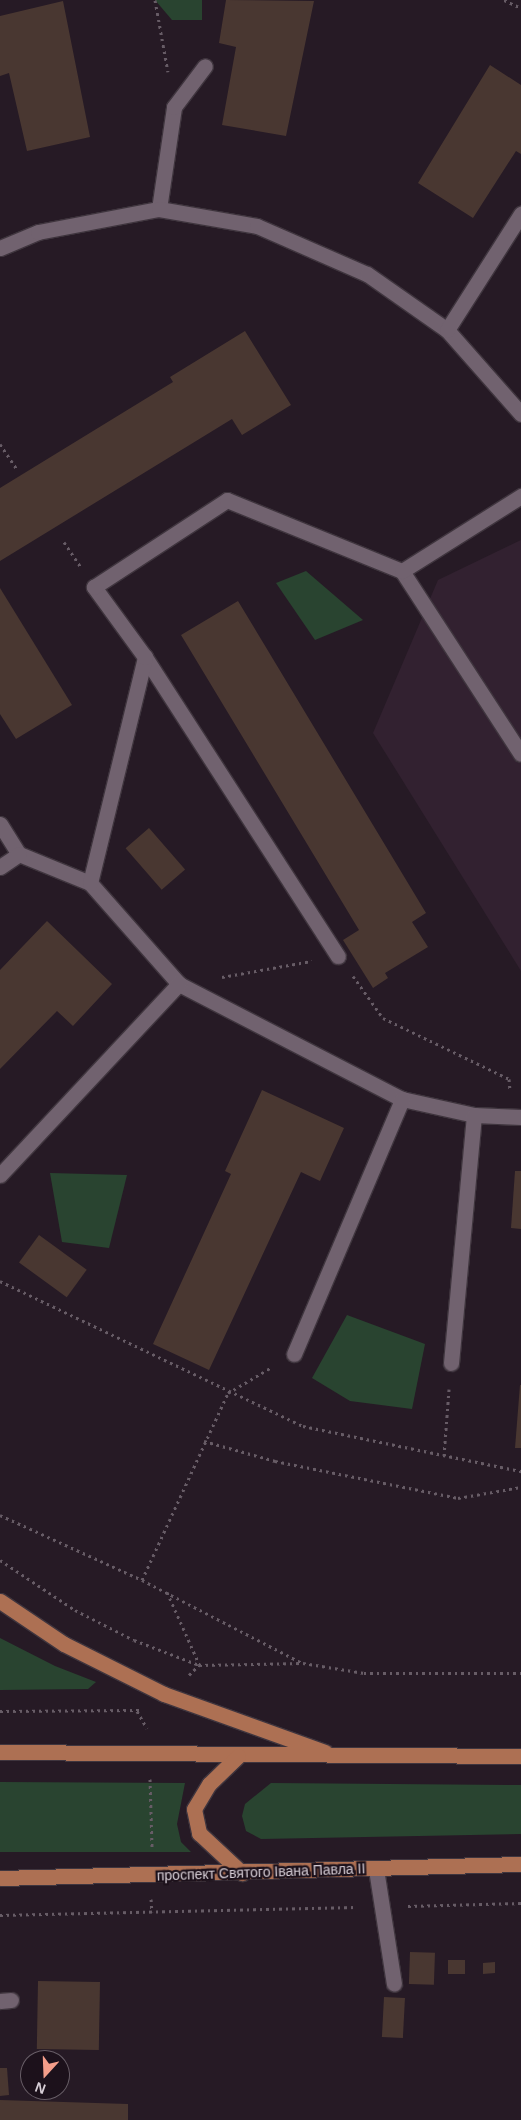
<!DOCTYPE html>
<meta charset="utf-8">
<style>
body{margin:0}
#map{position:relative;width:521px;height:2120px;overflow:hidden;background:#261a25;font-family:Helvetica,sans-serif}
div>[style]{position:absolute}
.built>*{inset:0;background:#322130}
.green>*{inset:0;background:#294430}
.building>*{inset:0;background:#493731;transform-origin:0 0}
.path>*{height:3px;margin-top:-1.5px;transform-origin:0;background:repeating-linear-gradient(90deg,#675c66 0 2.5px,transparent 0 6.5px)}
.roads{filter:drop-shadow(1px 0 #3f353e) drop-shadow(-1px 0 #3f353e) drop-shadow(0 1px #3f353e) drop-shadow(0 -1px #3f353e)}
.minor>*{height:15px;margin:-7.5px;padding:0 7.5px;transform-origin:7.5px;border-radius:7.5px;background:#71626f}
.major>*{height:15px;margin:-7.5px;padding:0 7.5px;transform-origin:7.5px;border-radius:7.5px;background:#ad7053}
span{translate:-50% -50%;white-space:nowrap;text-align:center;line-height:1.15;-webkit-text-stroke:4.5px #1c111b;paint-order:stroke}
.street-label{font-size:14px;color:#d8cfd7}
.north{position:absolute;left:20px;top:2050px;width:50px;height:50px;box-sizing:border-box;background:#1c111b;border:1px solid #675d66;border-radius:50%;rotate:200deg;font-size:14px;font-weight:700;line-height:20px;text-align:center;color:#d8cfd7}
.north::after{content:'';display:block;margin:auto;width:18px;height:22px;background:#f49e8a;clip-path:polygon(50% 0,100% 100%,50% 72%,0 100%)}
</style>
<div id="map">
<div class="built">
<div style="clip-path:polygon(521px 540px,521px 971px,373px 733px,438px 580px)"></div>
</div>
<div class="green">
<div style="clip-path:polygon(155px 0,202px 0,202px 20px,172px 20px)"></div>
<div style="clip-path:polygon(306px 571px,363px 620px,315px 640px,276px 583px)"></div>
<div style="clip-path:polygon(50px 1173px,127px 1175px,109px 1248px,62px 1242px)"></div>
<div style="clip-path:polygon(347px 1315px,425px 1344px,412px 1409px,350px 1401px,312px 1378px)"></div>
<div style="clip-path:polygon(0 1638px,55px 1666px,96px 1682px,88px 1689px,0 1690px)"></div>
<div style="clip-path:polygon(0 1782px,185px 1783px,177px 1824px,181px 1842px,191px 1852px,0 1852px)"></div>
<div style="clip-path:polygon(271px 1783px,521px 1785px,521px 1834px,261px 1839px,246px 1831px,242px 1816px,245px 1804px)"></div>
</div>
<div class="building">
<div style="clip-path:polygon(226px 0,314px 1px,286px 136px,222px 125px,236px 47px,219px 43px)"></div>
<div style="clip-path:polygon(63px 1px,90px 137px,27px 151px,9px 73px,0 76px,0 16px)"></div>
<div style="clip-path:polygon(490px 65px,521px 85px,521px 154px,516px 151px,473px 218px,418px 183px)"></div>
<div style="clip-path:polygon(245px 331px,291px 405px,242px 435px,232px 419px,0 561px,0 488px,173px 382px,170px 377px)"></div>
<div style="clip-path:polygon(0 588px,72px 705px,16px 739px,0 714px)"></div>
<div style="clip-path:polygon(238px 601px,426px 913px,412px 922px,428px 947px,385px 973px,388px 978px,373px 988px,343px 940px,359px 930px,181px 635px)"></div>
<div style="left:149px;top:828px;width:55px;height:31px;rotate:49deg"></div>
<div style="clip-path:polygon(47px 921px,112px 984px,73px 1026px,57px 1011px,0 1069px,0 970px)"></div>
<div style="clip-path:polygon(262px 1090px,344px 1128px,320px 1181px,301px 1172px,209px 1370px,153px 1344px,231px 1174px,225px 1171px)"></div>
<div style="clip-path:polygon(515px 1171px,521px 1171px,521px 1229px,511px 1228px)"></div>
<div style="left:39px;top:1235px;width:59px;height:34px;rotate:36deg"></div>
<div style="clip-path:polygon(520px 1385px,521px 1385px,521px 1448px,515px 1448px)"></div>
<div style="left:410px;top:1952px;width:25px;height:32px;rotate:2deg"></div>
<div style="left:465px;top:1960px;width:14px;height:17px;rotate:90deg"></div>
<div style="clip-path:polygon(495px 1962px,495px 1973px,483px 1974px,483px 1963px)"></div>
<div style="left:38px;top:1981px;width:62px;height:68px;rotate:1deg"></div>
<div style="left:384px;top:1997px;width:21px;height:40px;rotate:3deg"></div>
<div style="clip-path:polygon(0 2068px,7px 2068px,9px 2095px,0 2096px)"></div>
<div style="clip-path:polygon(0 2100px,128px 2104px,128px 2120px,0 2120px)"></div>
</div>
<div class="path">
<div style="left:155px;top:0;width:73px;rotate:79.8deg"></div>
<div style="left:504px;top:0;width:19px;rotate:25deg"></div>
<div style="left:0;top:444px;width:29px;rotate:56deg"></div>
<div style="left:64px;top:542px;width:29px;rotate:56deg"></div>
<div style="left:353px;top:976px;width:52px;rotate:54.5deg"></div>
<div style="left:383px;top:1018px;width:140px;rotate:25.8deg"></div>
<div style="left:509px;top:1079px;width:12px;rotate:85deg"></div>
<div style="left:222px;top:977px;width:91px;rotate:-10.1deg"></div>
<div style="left:0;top:1281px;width:336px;rotate:25.6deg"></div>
<div style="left:303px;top:1426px;width:223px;rotate:11.7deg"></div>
<div style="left:204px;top:1441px;width:74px;rotate:15.7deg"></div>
<div style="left:275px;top:1461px;width:187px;rotate:11.4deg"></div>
<div style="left:458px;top:1498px;width:64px;rotate:-9.9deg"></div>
<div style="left:444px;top:1456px;width:67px;rotate:-85.7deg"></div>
<div style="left:0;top:1515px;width:156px;rotate:24.6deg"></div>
<div style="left:142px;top:1580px;width:180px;rotate:27.4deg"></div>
<div style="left:0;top:1560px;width:90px;rotate:33.7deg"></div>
<div style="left:75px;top:1610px;width:66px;rotate:27deg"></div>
<div style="left:134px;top:1640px;width:70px;rotate:21deg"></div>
<div style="left:199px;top:1665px;width:104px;rotate:-1.1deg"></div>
<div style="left:303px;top:1663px;width:62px;rotate:9.3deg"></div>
<div style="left:364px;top:1673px;width:157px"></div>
<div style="left:142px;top:1580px;width:206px;rotate:-65.3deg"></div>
<div style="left:228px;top:1393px;width:51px;rotate:-30.6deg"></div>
<div style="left:167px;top:1592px;width:79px;rotate:66deg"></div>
<div style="left:189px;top:1675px;width:14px;rotate:-45deg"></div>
<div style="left:0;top:1711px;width:139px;rotate:-0.4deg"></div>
<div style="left:137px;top:1711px;width:20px;rotate:60deg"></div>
<div style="left:150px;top:1779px;width:68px;rotate:88.3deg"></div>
<div style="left:151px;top:1899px;width:13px;rotate:86deg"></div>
<div style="left:408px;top:1906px;width:113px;rotate:-1.5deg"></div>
<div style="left:0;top:1915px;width:357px;rotate:-1.3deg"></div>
</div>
<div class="roads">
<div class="minor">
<div style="left:159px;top:209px;width:103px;rotate:-81.6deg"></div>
<div style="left:174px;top:107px;width:51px;rotate:-52.9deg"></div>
<div style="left:0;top:248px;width:41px;rotate:-22.8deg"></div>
<div style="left:38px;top:232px;width:123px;rotate:-10.8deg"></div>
<div style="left:159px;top:209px;width:99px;rotate:9.8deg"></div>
<div style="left:257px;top:226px;width:120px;rotate:23.6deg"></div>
<div style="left:367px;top:274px;width:98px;rotate:35deg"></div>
<div style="left:447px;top:330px;width:112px;rotate:48.6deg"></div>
<div style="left:447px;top:330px;width:138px;rotate:-57.5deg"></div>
<div style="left:402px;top:571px;width:218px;rotate:57deg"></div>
<div style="left:145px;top:657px;width:356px;rotate:57.2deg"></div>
<div style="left:0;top:824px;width:36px;rotate:58deg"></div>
<div style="left:19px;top:854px;width:77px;rotate:22.2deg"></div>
<div style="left:90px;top:883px;width:135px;rotate:48.6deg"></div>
<div style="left:179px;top:984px;width:251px;rotate:27.3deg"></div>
<div style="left:402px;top:1099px;width:74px;rotate:12.5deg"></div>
<div style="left:474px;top:1115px;width:47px;rotate:2.4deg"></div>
<div style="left:0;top:867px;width:23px;rotate:-34deg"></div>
<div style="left:90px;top:883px;width:233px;rotate:-76.3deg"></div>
<div style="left:145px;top:657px;width:87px;rotate:-126.1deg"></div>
<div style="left:94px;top:587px;width:159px;rotate:-33.2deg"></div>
<div style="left:227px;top:500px;width:189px;rotate:22.1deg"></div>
<div style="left:402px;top:571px;width:141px;rotate:-32.2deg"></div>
<div style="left:0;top:1175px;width:262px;rotate:-46.9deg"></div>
<div style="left:294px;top:1354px;width:277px;rotate:-67deg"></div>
<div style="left:451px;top:1363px;width:249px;rotate:-84.7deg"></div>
<div style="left:376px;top:1869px;width:116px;rotate:81.1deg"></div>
<div style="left:0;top:2001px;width:11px;rotate:-5deg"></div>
</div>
<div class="major">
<div style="left:0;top:1601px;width:77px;rotate:33.9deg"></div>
<div style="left:64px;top:1644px;width:112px;rotate:26.6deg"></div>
<div style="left:164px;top:1694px;width:171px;rotate:19.8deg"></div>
<div style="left:0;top:1752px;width:521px;rotate:0.44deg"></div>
<div style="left:238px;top:1756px;width:40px;rotate:136deg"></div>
<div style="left:209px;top:1784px;width:29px;rotate:121deg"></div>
<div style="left:194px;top:1809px;width:25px;rotate:78deg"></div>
<div style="left:199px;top:1833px;width:59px;rotate:42.9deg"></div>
<div style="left:0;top:1878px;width:521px;rotate:-1.54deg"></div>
</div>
</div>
<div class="street-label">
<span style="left:261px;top:1872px;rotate:-2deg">проспект Святого Івана Павла II</span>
</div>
<div class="north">N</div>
</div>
